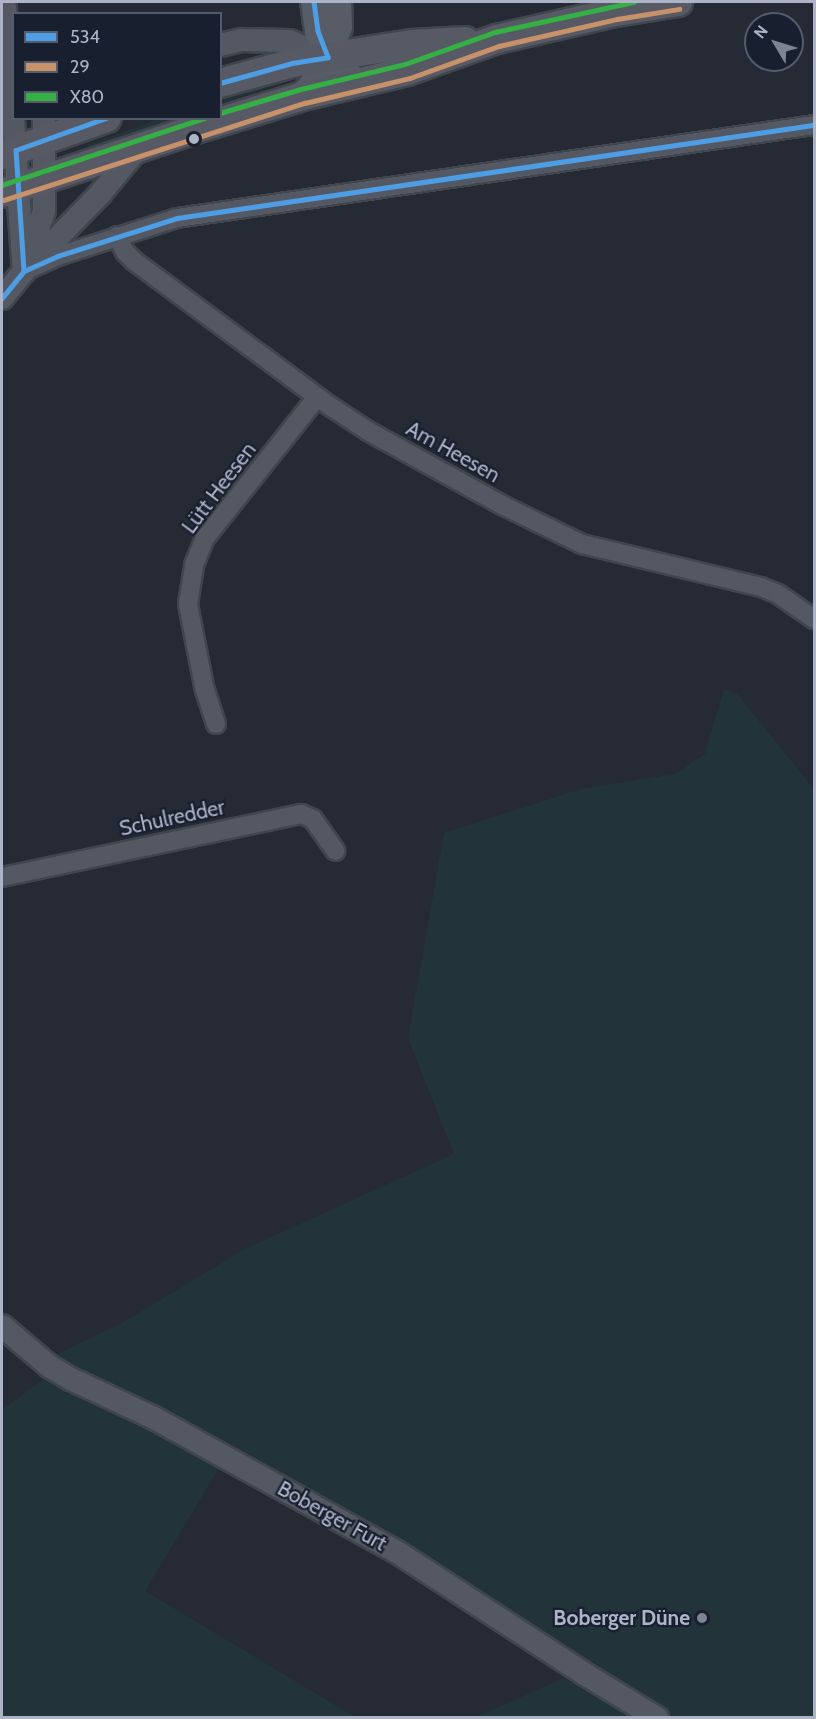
<!DOCTYPE html>
<meta charset="utf-8">
<style>
body{margin:0}
#map{position:relative;width:816px;height:1719px;overflow:hidden;background:#252a34;font-family:Cabin,sans-serif}
div>[style]{position:absolute}
.green>*{inset:0;background:#22343a}
.roads{filter:drop-shadow(2px 0 #41454d) drop-shadow(-2px 0 #41454d) drop-shadow(0 2px #41454d) drop-shadow(0 -2px #41454d)}
.minor>*{height:18px;margin:-9px;padding:0 9px;transform-origin:9px;border-radius:9px;background:#545862}
.tertiary>*{height:22px;margin:-11px;padding:0 11px;transform-origin:11px;border-radius:11px;background:#545862}
.secondary>*{height:26px;margin:-13px;padding:0 13px;transform-origin:13px;border-radius:13px;background:#585c67}
.primary>*{height:28px;margin:-14px;padding:0 14px;transform-origin:14px;border-radius:14px;background:#575a64}
.bus-1>*{height:4.5px;margin:-2.25px;padding:0 2.25px;transform-origin:2.25px;border-radius:2.25px;background:#4d9ee5}
.bus-2>*{height:4.5px;margin:-2.25px;padding:0 2.25px;transform-origin:2.25px;border-radius:2.25px;background:#c7916a}
.bus-3>*{height:4.5px;margin:-2.25px;padding:0 2.25px;transform-origin:2.25px;border-radius:2.25px;background:#34b044}
.dots>*{width:16px;height:16px;translate:-50% -50%;box-sizing:border-box;border:3px solid #181f2e;border-radius:50%}
span{translate:-50% -50%;white-space:nowrap;text-align:center;line-height:1.15;-webkit-text-stroke:4.5px #181f2e;paint-order:stroke}
.street-label{font-size:21px;color:#adb4c7}
.poi-label{font-size:21px;color:#adb4c7;font-weight:700}
.right{translate:-100% -50%;text-align:right}
.frame{position:absolute;inset:0;border:3px solid #adb4c7;pointer-events:none}
.legend{position:absolute;left:12px;top:12px;width:210px;height:108px;box-sizing:border-box;background:#181f2e;border:2px solid #545b6b;margin:0;padding:8px 10px;list-style:none;font-size:18px;color:#adb4c7}
.legend li{display:flex;align-items:center;gap:12px;height:30px}
.legend b{width:30px;border:2px solid #545b6b}
.north{position:absolute;left:744px;top:12px;width:60px;height:60px;box-sizing:border-box;background:#181f2e;border:2px solid #545b6b;border-radius:50%;rotate:308deg;font-size:16px;font-weight:700;line-height:24px;text-align:center;color:#adb4c7}
.north::after{content:'';display:block;margin:auto;width:21px;height:27px;background:#7d8494;clip-path:polygon(50% 0,100% 100%,50% 72%,0 100%)}
</style>
<div id="map">
<div class="green">
<div style="clip-path:polygon(303px 72px,303px 77px,221px 103px,221px 92px)"></div>
<div style="clip-path:polygon(159px 119px,173px 119px,90px 155px,87px 145px)"></div>
<div style="clip-path:polygon(724px 689px,737px 694px,814px 789px,814px 1717px,676px 1717px,53px 1356px,124px 1322px,243px 1250px,454px 1154px,408px 1038px,444px 833px,581px 789px,675px 774px,705px 754px)"></div>
<div style="clip-path:polygon(46px 1377px,147px 1423px,221px 1465px,145px 1591px,355px 1717px,2px 1718px,2px 1410px)"></div>
<div style="clip-path:polygon(564px 1678px,630px 1717px,476px 1717px)"></div>
</div>
<div class="roads">
<div class="minor">
<div style="left:117px;top:236px;width:18px;rotate:63deg"></div>
<div style="left:125px;top:252px;width:13px;rotate:45deg"></div>
<div style="left:134px;top:261px;width:247px;rotate:36.5deg"></div>
<div style="left:333px;top:408px;width:42px;rotate:33.3deg"></div>
<div style="left:368px;top:431px;width:155px;rotate:28.9deg"></div>
<div style="left:504px;top:506px;width:87px;rotate:26deg"></div>
<div style="left:582px;top:544px;width:184px;rotate:13.5deg"></div>
<div style="left:761px;top:587px;width:18px;rotate:22deg"></div>
<div style="left:778px;top:594px;width:44px;rotate:34.8deg"></div>
<div style="left:31px;top:268px;width:30px;rotate:-24deg"></div>
<div style="left:58px;top:256px;width:125px;rotate:-17.7deg"></div>
<div style="left:177px;top:218px;width:644px;rotate:-8.31deg"></div>
<div style="left:216px;top:724px;width:35px;rotate:-108deg"></div>
<div style="left:205px;top:691px;width:89px;rotate:-101.1deg"></div>
<div style="left:188px;top:604px;width:39px;rotate:-81deg"></div>
<div style="left:194px;top:565px;width:29px;rotate:-68deg"></div>
<div style="left:205px;top:538px;width:180px;rotate:-51.5deg"></div>
<div style="left:2px;top:877px;width:306px;rotate:-11.9deg"></div>
<div style="left:301px;top:814px;width:13px;rotate:23deg"></div>
<div style="left:313px;top:819px;width:39px;rotate:55deg"></div>
</div>
<div class="tertiary">
<div style="left:5px;top:8px;width:264px;rotate:85.9deg"></div>
<div style="left:220px;top:45px;width:23px;rotate:-13deg"></div>
<div style="left:242px;top:40px;width:47px;rotate:1.2deg"></div>
<div style="left:289px;top:41px;width:42px;rotate:22.3deg"></div>
<div style="left:30px;top:266px;width:100px;rotate:-45.8deg"></div>
<div style="left:100px;top:194px;width:60px;rotate:-50.4deg"></div>
<div style="left:2px;top:298px;width:35px;rotate:-51deg"></div>
<div style="left:24px;top:271px;width:63px;rotate:-71.6deg"></div>
<div style="left:44px;top:211px;width:93px;rotate:-90deg"></div>
<div style="left:2px;top:1326px;width:62px;rotate:40.4deg"></div>
<div style="left:49px;top:1366px;width:26px;rotate:31deg"></div>
<div style="left:71px;top:1379px;width:92px;rotate:25.2deg"></div>
<div style="left:154px;top:1418px;width:277px;rotate:28.9deg"></div>
<div style="left:397px;top:1552px;width:222px;rotate:33deg"></div>
<div style="left:583px;top:1673px;width:87px;rotate:31.3deg"></div>
</div>
<div class="secondary">
<div style="left:314px;top:2px;width:29px;rotate:82deg"></div>
<div style="left:318px;top:31px;width:28px;rotate:69deg"></div>
<div style="left:328px;top:57px;width:38px;rotate:42deg"></div>
<div style="left:303px;top:96px;width:26px;rotate:-51deg"></div>
<div style="left:319px;top:76px;width:53px;rotate:-67.8deg"></div>
<div style="left:339px;top:27px;width:25px;rotate:-92deg"></div>
</div>
<div class="primary">
<div style="left:220px;top:83px;width:75px;rotate:-15.5deg"></div>
<div style="left:292px;top:63px;width:36px;rotate:-9deg"></div>
<div style="left:328px;top:57px;width:84px;rotate:-8.9deg"></div>
<div style="left:411px;top:44px;width:54px;rotate:-3.2deg"></div>
<div style="left:2px;top:155px;width:111px;rotate:-19.4deg"></div>
<div style="left:2px;top:193px;width:197px;rotate:-18.3deg"></div>
<div style="left:189px;top:131px;width:119px;rotate:-17.1deg"></div>
<div style="left:303px;top:96px;width:107px;rotate:-13.5deg"></div>
<div style="left:407px;top:71px;width:96px;rotate:-19.6deg"></div>
<div style="left:497px;top:39px;width:122px;rotate:-12.8deg"></div>
<div style="left:616px;top:12px;width:63px;rotate:-9.2deg"></div>
</div>
</div>
<div class="bus-1">
<div style="left:314px;top:2px;width:29px;rotate:82deg"></div>
<div style="left:318px;top:31px;width:28px;rotate:69deg"></div>
<div style="left:220px;top:83px;width:75px;rotate:-15.5deg"></div>
<div style="left:292px;top:63px;width:36px;rotate:-9deg"></div>
<div style="left:16px;top:150px;width:121px;rotate:86.2deg"></div>
<div style="left:16px;top:150px;width:96px;rotate:-19.6deg"></div>
<div style="left:2px;top:298px;width:35px;rotate:-51deg"></div>
<div style="left:24px;top:271px;width:37px;rotate:-24deg"></div>
<div style="left:58px;top:256px;width:125px;rotate:-17.7deg"></div>
<div style="left:177px;top:218px;width:644px;rotate:-8.31deg"></div>
</div>
<div class="bus-2">
<div style="left:4px;top:200px;width:316px;rotate:-17.9deg"></div>
<div style="left:305px;top:103px;width:108px;rotate:-13.4deg"></div>
<div style="left:410px;top:78px;width:95px;rotate:-19.8deg"></div>
<div style="left:499px;top:46px;width:121px;rotate:-12.9deg"></div>
<div style="left:617px;top:19px;width:63px;rotate:-9.2deg"></div>
</div>
<div class="bus-3">
<div style="left:220px;top:113px;width:84px;rotate:-16.5deg"></div>
<div style="left:301px;top:89px;width:107px;rotate:-13.5deg"></div>
<div style="left:405px;top:64px;width:96px;rotate:-19.6deg"></div>
<div style="left:495px;top:32px;width:142px;rotate:-12.2deg"></div>
<div style="left:2px;top:185px;width:213px;rotate:-18.3deg"></div>
</div>
<div class="dots">
<div style="left:194px;top:139px;background:#adb4c7"></div>
<div style="left:702px;top:1618px;background:#7d8494"></div>
</div>
<div class="street-label">
<span style="left:453px;top:452px;rotate:29deg">Am Heesen</span>
<span style="left:219px;top:488px;rotate:-53deg">Lütt Heesen</span>
<span style="left:172px;top:818px;rotate:-12deg">Schulredder</span>
<span style="left:332px;top:1516px;rotate:29deg">Boberger Furt</span>
</div>
<div class="poi-label">
<span class="right" style="left:690px;top:1618px">Boberger Düne</span>
</div>
<div class="frame"></div>
<ul class="legend">
<li><b style="height:8px;background:#4d9ee5"></b>534</li>
<li><b style="height:8px;background:#c7916a"></b>29</li>
<li><b style="height:8px;background:#34b044"></b>X80</li>
</ul>
<div class="north">N</div>
</div>
